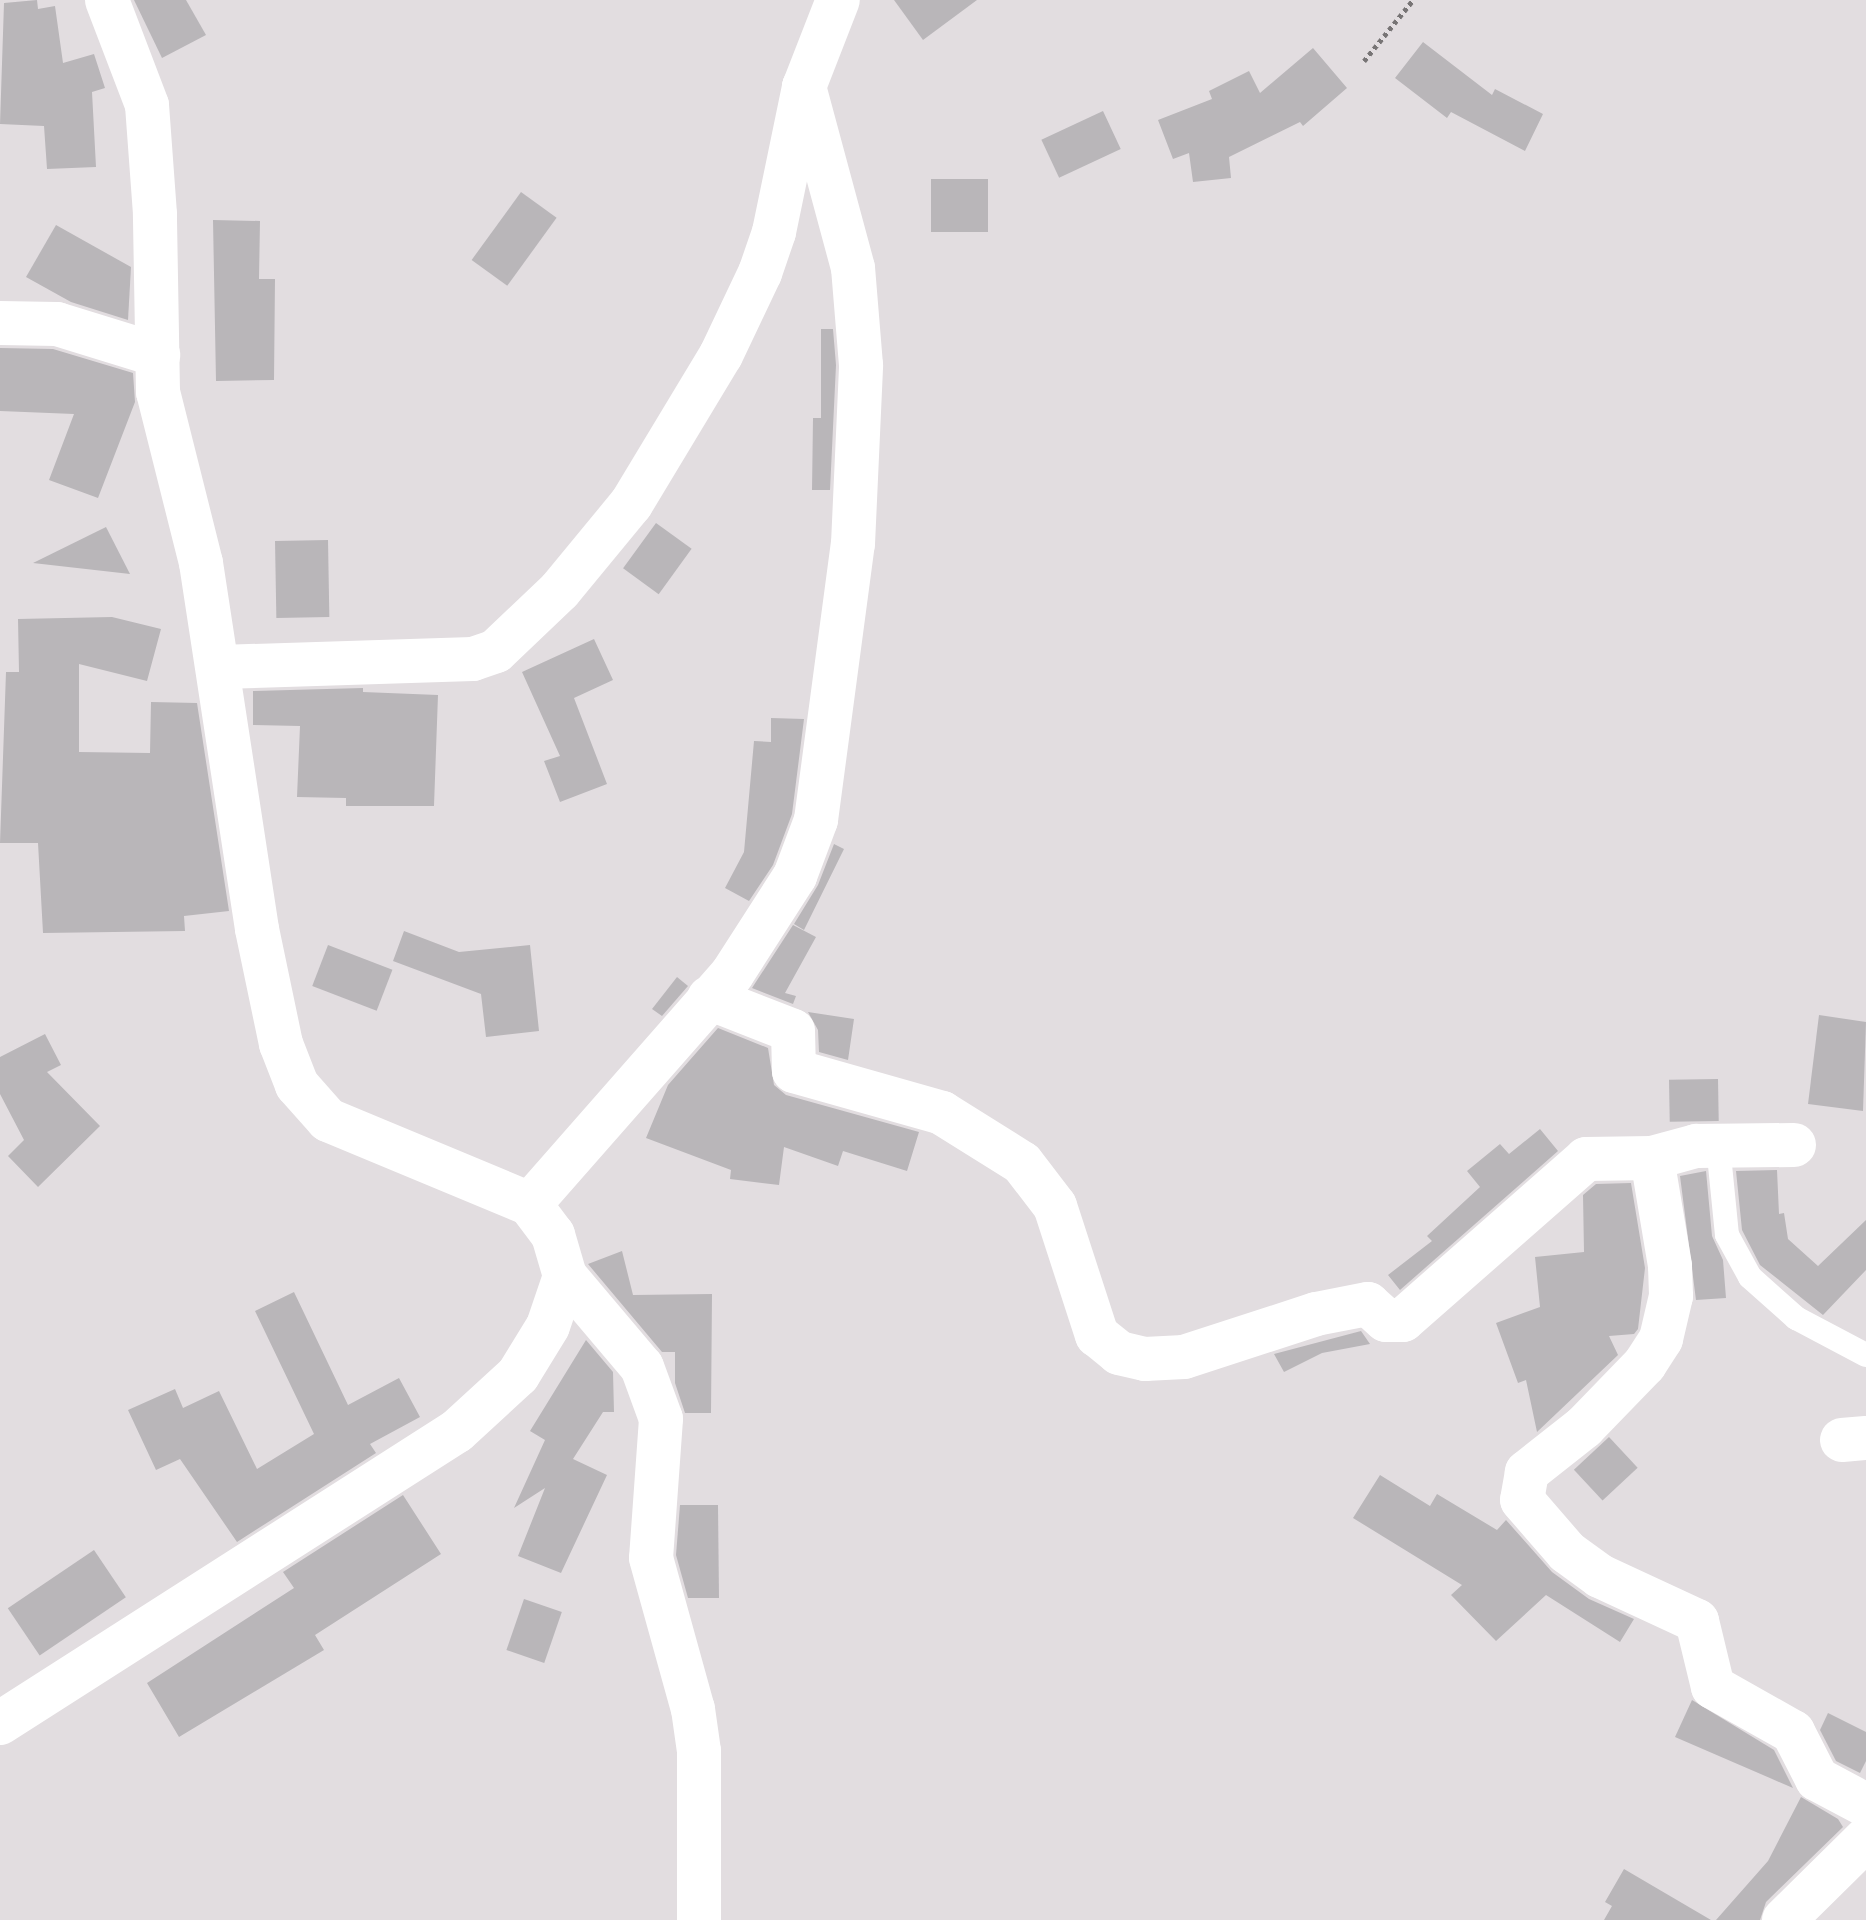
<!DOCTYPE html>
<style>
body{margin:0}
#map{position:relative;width:1866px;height:1920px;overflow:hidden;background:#e2dde0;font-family:Ubuntu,sans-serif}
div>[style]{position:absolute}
.building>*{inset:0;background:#b9b6b9;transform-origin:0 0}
.path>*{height:5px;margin-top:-2.5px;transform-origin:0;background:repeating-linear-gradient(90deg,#777475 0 4px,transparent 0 8px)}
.service>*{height:24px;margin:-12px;padding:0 12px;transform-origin:12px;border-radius:12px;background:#fff}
.minor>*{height:44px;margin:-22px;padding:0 22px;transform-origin:22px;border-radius:22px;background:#fff}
span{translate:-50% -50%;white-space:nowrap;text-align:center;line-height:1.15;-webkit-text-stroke:6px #fff;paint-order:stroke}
</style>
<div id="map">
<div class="building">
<div style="clip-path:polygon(37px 0,38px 9px,55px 6px,63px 63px,94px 54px,105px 88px,92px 92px,96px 167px,47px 169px,44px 126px,0 124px,4px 3px)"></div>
<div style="clip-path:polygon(134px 0,186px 0,206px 35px,162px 58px)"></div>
<div style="clip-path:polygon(894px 0,977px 0,923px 40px)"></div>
<div style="clip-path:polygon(1423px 42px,1492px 95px,1495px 89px,1543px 114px,1525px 151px,1451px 112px,1447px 118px,1395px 78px)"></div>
<div style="clip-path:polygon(1313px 48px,1347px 88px,1303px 126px,1300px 122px,1229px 157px,1231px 178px,1193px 182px,1189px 153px,1173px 159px,1158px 120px,1212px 99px,1209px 91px,1249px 71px,1260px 93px)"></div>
<div style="left:1103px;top:111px;width:42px;height:68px;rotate:65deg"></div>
<div style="left:931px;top:179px;width:57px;height:53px"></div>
<div style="left:521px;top:192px;width:44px;height:84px;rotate:36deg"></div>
<div style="clip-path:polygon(213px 220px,260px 221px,259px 279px,275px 279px,274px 380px,216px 381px)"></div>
<div style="clip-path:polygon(56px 225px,131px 267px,128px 320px,71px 302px,26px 277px)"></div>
<div style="clip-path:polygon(821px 329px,833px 329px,836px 365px,830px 490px,812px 490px,813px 418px,821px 418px)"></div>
<div style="clip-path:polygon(0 348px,53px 349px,133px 373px,135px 402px,98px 498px,49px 480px,74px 414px,0 411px)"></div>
<div style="left:656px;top:523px;width:44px;height:56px;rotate:36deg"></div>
<div style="clip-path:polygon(106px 527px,130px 574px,33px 563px)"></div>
<div style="left:328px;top:540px;width:77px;height:53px;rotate:89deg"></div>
<div style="clip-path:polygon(112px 617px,161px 629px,147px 681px,79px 664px,79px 752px,150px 753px,151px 702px,197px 703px,229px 911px,184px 916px,185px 931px,43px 933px,38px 843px,0 843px,6px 672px,19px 672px,18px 619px)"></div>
<div style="clip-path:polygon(594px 639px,613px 680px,574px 698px,607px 784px,560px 802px,544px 761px,560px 756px,522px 672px)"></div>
<div style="clip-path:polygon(363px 688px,363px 692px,438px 695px,434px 806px,346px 806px,346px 798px,297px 797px,300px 726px,253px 725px,253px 691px)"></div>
<div style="clip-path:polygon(771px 718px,804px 719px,792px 814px,773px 865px,749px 901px,725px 888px,744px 852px,754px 741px,771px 742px)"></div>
<div style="clip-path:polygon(834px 844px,844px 849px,804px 930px,794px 924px,818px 885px)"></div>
<div style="clip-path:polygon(793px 925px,816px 937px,785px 993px,796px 996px,793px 1004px,752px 988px)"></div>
<div style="clip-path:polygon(404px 931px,459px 952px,530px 945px,539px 1031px,486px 1037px,481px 994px,393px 961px)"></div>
<div style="left:328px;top:945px;width:69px;height:44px;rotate:21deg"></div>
<div style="clip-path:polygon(677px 977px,688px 986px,662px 1016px,652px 1009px)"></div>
<div style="clip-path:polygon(808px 1012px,854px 1019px,848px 1060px,819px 1052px,818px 1030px)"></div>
<div style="clip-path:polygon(1819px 1015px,1866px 1022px,1863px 1111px,1808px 1104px)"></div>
<div style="clip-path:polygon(718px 1028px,768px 1048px,774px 1085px,786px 1095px,919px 1132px,907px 1171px,843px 1151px,838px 1166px,784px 1147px,779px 1185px,730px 1179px,731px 1170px,646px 1138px,668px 1085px)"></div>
<div style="clip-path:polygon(45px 1034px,61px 1065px,47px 1072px,100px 1126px,38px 1187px,8px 1156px,24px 1140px,0 1094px,0 1057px)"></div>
<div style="left:1718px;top:1079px;width:42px;height:49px;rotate:89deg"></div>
<div style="clip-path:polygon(1540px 1129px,1558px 1151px,1400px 1290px,1388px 1275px,1432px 1241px,1427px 1236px,1480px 1187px,1467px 1171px,1500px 1144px,1509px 1154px)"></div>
<div style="clip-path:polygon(1777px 1170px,1779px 1214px,1784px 1213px,1788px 1239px,1818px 1266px,1866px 1220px,1866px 1270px,1823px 1315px,1760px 1265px,1742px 1230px,1736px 1171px)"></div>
<div style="clip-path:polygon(1706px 1171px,1712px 1236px,1723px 1260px,1726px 1298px,1696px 1300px,1680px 1176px)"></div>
<div style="clip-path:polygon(1631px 1183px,1645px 1268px,1638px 1329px,1634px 1334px,1609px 1336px,1618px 1355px,1537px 1432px,1526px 1380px,1518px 1383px,1496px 1323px,1540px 1307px,1535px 1257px,1584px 1252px,1583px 1195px,1596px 1184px)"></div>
<div style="clip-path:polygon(622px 1251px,633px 1295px,712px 1294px,711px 1413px,685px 1413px,675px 1383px,675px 1352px,662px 1352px,588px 1264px)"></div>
<div style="clip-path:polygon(294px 1292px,348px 1405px,399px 1378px,420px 1417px,370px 1444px,376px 1453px,237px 1542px,180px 1459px,156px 1470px,128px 1410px,175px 1389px,183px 1408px,219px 1391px,257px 1469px,314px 1434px,255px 1311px)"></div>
<div style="clip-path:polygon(1361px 1331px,1370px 1344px,1322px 1353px,1284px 1372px,1274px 1354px)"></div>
<div style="clip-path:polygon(586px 1340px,613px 1372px,614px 1412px,603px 1412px,573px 1459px,607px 1475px,561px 1573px,518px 1556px,545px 1488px,514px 1508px,545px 1440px,530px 1431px)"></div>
<div style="left:1609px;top:1437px;width:42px;height:48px;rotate:47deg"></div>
<div style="clip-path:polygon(1380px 1475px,1430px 1506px,1437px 1494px,1497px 1530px,1506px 1520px,1552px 1572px,1589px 1599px,1634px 1619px,1620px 1642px,1546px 1595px,1496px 1641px,1451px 1595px,1462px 1585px,1353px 1518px)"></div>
<div style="clip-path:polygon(403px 1495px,441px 1554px,315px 1635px,324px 1650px,179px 1737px,147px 1683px,294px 1588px,283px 1572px)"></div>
<div style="clip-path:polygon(680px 1505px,718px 1505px,719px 1598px,688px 1598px,676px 1555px)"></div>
<div style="left:94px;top:1550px;width:57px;height:104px;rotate:56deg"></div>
<div style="left:524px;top:1599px;width:40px;height:54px;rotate:19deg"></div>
<div style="clip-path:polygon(1692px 1700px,1774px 1750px,1793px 1788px,1675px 1737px)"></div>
<div style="clip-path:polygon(1828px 1713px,1866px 1732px,1866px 1761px,1860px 1773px,1836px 1761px,1820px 1730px)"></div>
<div style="clip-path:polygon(1801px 1797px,1838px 1819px,1843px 1827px,1766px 1902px,1760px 1920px,1716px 1920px,1768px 1861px)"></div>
<div style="clip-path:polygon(1624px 1869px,1711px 1920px,1604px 1920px,1612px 1906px,1605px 1902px)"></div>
</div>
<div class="path">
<div style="left:1364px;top:61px;width:78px;rotate:-51.2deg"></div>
</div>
<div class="service">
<div style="left:1718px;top:1145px;width:90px;rotate:84.3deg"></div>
<div style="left:1727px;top:1235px;width:48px;rotate:61.3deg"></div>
<div style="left:1750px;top:1277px;width:62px;rotate:41.7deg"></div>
<div style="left:1796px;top:1318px;width:79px;rotate:27.9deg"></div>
</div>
<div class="minor">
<div style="left:0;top:323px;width:57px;rotate:1deg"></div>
<div style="left:57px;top:324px;width:106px;rotate:17.1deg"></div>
<div style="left:220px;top:667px;width:253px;rotate:-1.8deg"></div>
<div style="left:473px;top:659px;width:24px;rotate:-19deg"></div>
<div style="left:496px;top:651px;width:88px;rotate:-43.6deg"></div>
<div style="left:560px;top:590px;width:112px;rotate:-50.5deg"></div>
<div style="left:631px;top:504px;width:174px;rotate:-58.9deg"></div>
<div style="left:721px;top:355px;width:91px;rotate:-64.6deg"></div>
<div style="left:760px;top:273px;width:43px;rotate:-71.1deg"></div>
<div style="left:774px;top:232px;width:148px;rotate:-78.3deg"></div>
<div style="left:804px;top:87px;width:93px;rotate:-68.7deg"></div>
<div style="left:709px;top:998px;width:90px;rotate:21.4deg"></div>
<div style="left:793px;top:1031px;width:40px;rotate:88.6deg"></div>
<div style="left:794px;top:1071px;width:154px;rotate:15.8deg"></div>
<div style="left:942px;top:1113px;width:94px;rotate:32deg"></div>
<div style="left:1022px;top:1163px;width:54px;rotate:52.5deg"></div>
<div style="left:1055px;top:1206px;width:136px;rotate:72deg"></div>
<div style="left:1097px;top:1335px;width:28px;rotate:39deg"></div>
<div style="left:1119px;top:1353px;width:27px;rotate:13deg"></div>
<div style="left:1145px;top:1359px;width:39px;rotate:-3deg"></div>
<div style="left:1184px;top:1357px;width:139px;rotate:-18deg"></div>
<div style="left:1316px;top:1314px;width:53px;rotate:-10.9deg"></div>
<div style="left:1368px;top:1304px;width:24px;rotate:42deg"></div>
<div style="left:1386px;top:1320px;width:17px"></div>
<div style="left:1403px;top:1320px;width:244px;rotate:-41.3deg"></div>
<div style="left:1586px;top:1159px;width:66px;rotate:-0.9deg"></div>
<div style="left:1652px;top:1158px;width:46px;rotate:-15.3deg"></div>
<div style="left:1696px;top:1146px;width:98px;rotate:-0.6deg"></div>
<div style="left:1652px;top:1158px;width:109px;rotate:80.5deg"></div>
<div style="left:1670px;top:1266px;width:30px;rotate:88deg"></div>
<div style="left:1671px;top:1296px;width:44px;rotate:103.1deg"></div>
<div style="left:1661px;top:1339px;width:30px;rotate:123deg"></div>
<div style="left:1645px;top:1364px;width:88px;rotate:134.1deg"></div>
<div style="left:1584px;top:1427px;width:73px;rotate:141.7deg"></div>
<div style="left:1527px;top:1472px;width:28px;rotate:100deg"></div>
<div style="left:1522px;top:1500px;width:69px;rotate:49.1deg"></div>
<div style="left:1567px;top:1552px;width:41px;rotate:36deg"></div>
<div style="left:1600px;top:1576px;width:107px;rotate:24.9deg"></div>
<div style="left:1697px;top:1621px;width:68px;rotate:76.4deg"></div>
<div style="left:1713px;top:1687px;width:92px;rotate:29.4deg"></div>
<div style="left:1793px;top:1732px;width:53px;rotate:62.9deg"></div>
<div style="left:1817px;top:1779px;width:55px;rotate:28deg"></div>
<div style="left:530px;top:1204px;width:306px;rotate:-48.7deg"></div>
<div style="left:732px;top:974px;width:117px;rotate:-57.3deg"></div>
<div style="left:795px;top:876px;width:60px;rotate:-69.4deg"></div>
<div style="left:816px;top:820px;width:278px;rotate:-82.4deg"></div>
<div style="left:853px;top:544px;width:179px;rotate:-87.4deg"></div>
<div style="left:861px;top:365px;width:97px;rotate:-94.7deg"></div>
<div style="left:853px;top:268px;width:188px;rotate:-105.1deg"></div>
<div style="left:565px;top:1276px;width:119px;rotate:49.8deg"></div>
<div style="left:642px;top:1367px;width:55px;rotate:69.9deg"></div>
<div style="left:661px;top:1419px;width:139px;rotate:94.1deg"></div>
<div style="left:651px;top:1558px;width:157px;rotate:74.5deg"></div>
<div style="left:693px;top:1709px;width:42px;rotate:81.9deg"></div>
<div style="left:699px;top:1751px;width:169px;rotate:90deg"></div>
<div style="left:1842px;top:1440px;width:24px;rotate:-5deg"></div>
<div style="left:0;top:1723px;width:542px;rotate:-32.58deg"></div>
<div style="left:457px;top:1431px;width:83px;rotate:-42.6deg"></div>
<div style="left:518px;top:1375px;width:57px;rotate:-58.5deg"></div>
<div style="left:548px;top:1326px;width:53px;rotate:-71.2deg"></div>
<div style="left:565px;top:1276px;width:43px;rotate:-106.3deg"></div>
<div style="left:553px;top:1235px;width:39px;rotate:-127deg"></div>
<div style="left:530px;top:1204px;width:219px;rotate:-157.4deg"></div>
<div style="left:328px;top:1120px;width:47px;rotate:-131.5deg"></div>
<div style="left:297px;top:1085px;width:44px;rotate:-111.3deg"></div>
<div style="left:281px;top:1044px;width:117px;rotate:-101.8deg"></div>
<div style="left:257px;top:929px;width:370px;rotate:-98.7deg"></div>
<div style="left:201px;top:563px;width:176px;rotate:-104.1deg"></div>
<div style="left:158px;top:392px;width:178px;rotate:-91deg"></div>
<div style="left:155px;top:214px;width:109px;rotate:-94.2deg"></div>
<div style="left:147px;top:105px;width:112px;rotate:-110.9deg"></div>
<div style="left:1784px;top:1920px;width:115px;rotate:-44.6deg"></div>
</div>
</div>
